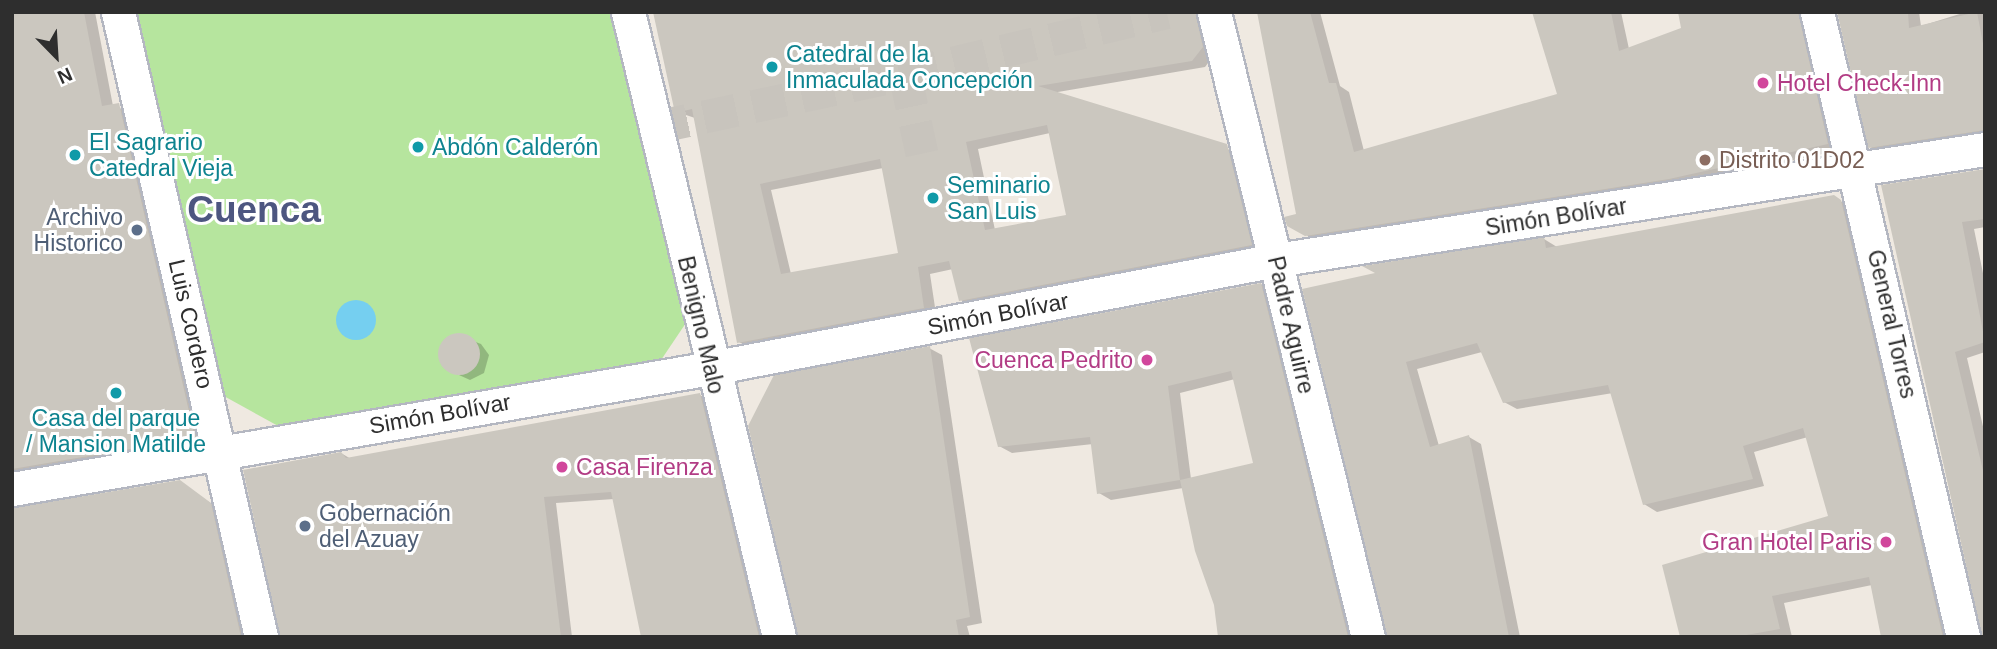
<!DOCTYPE html>
<meta charset="utf-8">
<style>
body{margin:0}
#map{position:relative;width:1997px;height:649px;overflow:hidden;background:#efe9e1;font-family:Arial,sans-serif}
div>[style]{position:absolute}
.green>*{inset:0;background:#b6e59e}
.water>*{inset:0;background:#75cff0}
.round{border-radius:50%}
.shadow>*{inset:0;background:#0003}
.building>*{inset:0;background:#cbc7bf}
.street-tunnel>*{height:33px;margin-top:-16.5px;transform-origin:0;background:repeating-linear-gradient(90deg,#c8c4bd 0 33px,transparent 0 50px)}
.roads{filter:drop-shadow(2px 0 #b4b7c1) drop-shadow(-2px 0 #b4b7c1) drop-shadow(0 2px #b4b7c1) drop-shadow(0 -2px #b4b7c1)}
.street>*{height:33px;margin:-16.5px;padding:0 16.5px;transform-origin:16.5px;border-radius:16.5px;background:#fff}
.dots>*{width:19px;height:19px;translate:-50% -50%;box-sizing:border-box;border:4px solid #fff;border-radius:50%}
span{translate:-50% -50%;white-space:nowrap;text-align:center;line-height:1.15;-webkit-text-stroke:6px #fff;paint-order:stroke}
.culture-label{font-size:23px;color:#0d838f}
.left{translate:0 -50%;text-align:left}
.hotel-label{font-size:23px;color:#b23c85}
.right{translate:-100% -50%;text-align:right}
.education-label{font-size:23px;color:#785e54}
.service-label{font-size:23px;color:#4e5e75}
.street-label{font-size:23px;color:#2e2e2e}
.town-label{font-size:37px;color:#4d5680;font-weight:700}
.frame{position:absolute;inset:0;border:14px solid #2e2e2e;pointer-events:none}
.north{position:absolute;left:21px;top:21px;width:70px;height:70px;-webkit-text-stroke:5px #fff;paint-order:stroke;rotate:156deg;font-size:19px;font-weight:700;line-height:28px;text-align:center;color:#2e2e2e}
.north::after{content:'';display:block;margin:auto;width:24px;height:32px;background:#2e2e2e;clip-path:polygon(50% 0,100% 100%,50% 72%,0 100%)}
</style>
<div id="map">
<div class="green">
<div style="clip-path:polygon(132px 12px,624px 12px,694px 311px,657px 366px,280px 427px,222px 395px)"></div>
</div>
<div class="water">
<div class="round" style="left:336px;top:300px;width:40px;height:40px"></div>
</div>
<div class="shadow">
<div style="clip-path:polygon(12px 12px,95px 12px,113px 106px,131px 112px,207px 444px,12px 484px)"></div>
<div style="clip-path:polygon(evenodd,655px 12px,1195px 14px,1208px 21px,1215px 54px,1205px 67px,1052px 93px,1239px 153px,1263px 252px,973px 307px,961px 300px,953px 269px,930px 274px,936px 314px,752px 349px,739px 342px,695px 118px,677px 112px,655px 12px,1050px 133px,1068px 217px,995px 230px,978px 149px,1050px 133px,655px 12px,883px 168px,900px 254px,791px 274px,771px 190px,883px 168px)"></div>
<div style="clip-path:polygon(1261px 12px,1320px 12px,1340px 86px,1349px 92px,1364px 151px,1559px 95px,1534px 12px,1621px 12px,1629px 49px,1683px 30px,1679px 12px,1814px 12px,1840px 150px,1682px 185px,1319px 242px,1288px 225px,1298px 215px)"></div>
<div style="clip-path:polygon(1839px 12px,1919px 12px,1921px 26px,1966px 12px,1985px 14px,1985px 138px,1883px 154px,1870px 147px)"></div>
<div style="clip-path:polygon(1985px 170px,1985px 227px,1974px 229px,1985px 283px,1985px 352px,1967px 358px,1985px 435px,1985px 637px,1883px 186px)"></div>
<div style="clip-path:polygon(1834px 197px,1853px 209px,1953px 637px,1883px 637px,1872px 585px,1784px 603px,1792px 637px,1682px 637px,1830px 517px,1808px 437px,1754px 452px,1764px 486px,1657px 512px,1644px 504px,1613px 393px,1517px 409px,1504px 402px,1482px 352px,1417px 369px,1439px 446px,1469px 437px,1481px 444px,1520px 637px,1388px 637px,1304px 290px,1544px 239px,1557px 247px)"></div>
<div style="clip-path:polygon(evenodd,1261px 284px,1273px 292px,1358px 637px,1220px 637px,1216px 605px,1183px 488px,1111px 500px,1099px 493px,1093px 444px,1012px 453px,999px 446px,1261px 284px,1235px 379px,1255px 465px,1191px 479px,1180px 393px,1235px 379px)"></div>
<div style="clip-path:polygon(457px 335px,481px 344px,489px 355px,484px 373px,470px 380px,448px 370px,439px 352px,445px 340px)"></div>
<div style="clip-path:polygon(929px 348px,942px 355px,982px 623px,967px 626px,970px 637px,798px 637px)"></div>
<div style="clip-path:polygon(700px 395px,712px 402px,769px 637px,643px 637px,614px 499px,556px 503px,572px 637px,280px 637px,341px 453px,351px 459px)"></div>
<div style="clip-path:polygon(179px 481px,223px 512px,251px 637px,174px 637px)"></div>
</div>
<div class="building">
<div style="clip-path:polygon(12px 12px,84px 12px,102px 106px,119px 103px,195px 438px,12px 469px)"></div>
<div style="clip-path:polygon(evenodd,653px 12px,1195px 12px,1203px 47px,1192px 61px,1038px 86px,1227px 144px,1252px 245px,959px 301px,949px 261px,918px 267px,924px 308px,737px 343px,692px 109px,675px 113px,653px 12px,1047px 125px,1066px 215px,985px 230px,966px 142px,1047px 125px,653px 12px,880px 159px,898px 253px,781px 274px,760px 184px,880px 159px)"></div>
<div style="clip-path:polygon(1257px 12px,1310px 12px,1329px 83px,1336px 83px,1354px 152px,1557px 94px,1532px 12px,1611px 12px,1619px 51px,1681px 28px,1678px 12px,1798px 12px,1828px 144px,1669px 179px,1305px 236px,1287px 226px,1284px 217px,1296px 214px)"></div>
<div style="clip-path:polygon(1837px 12px,1908px 12px,1909px 28px,1977px 12px,1985px 54px,1985px 130px,1868px 148px)"></div>
<div style="clip-path:polygon(1985px 169px,1985px 219px,1962px 222px,1985px 342px,1955px 352px,1985px 479px,1985px 637px,1982px 637px,1881px 185px)"></div>
<div style="clip-path:polygon(1834px 195px,1841px 200px,1943px 637px,1881px 637px,1869px 577px,1772px 596px,1780px 629px,1735px 637px,1680px 637px,1662px 565px,1828px 516px,1803px 428px,1743px 446px,1753px 479px,1643px 505px,1608px 385px,1503px 403px,1477px 343px,1406px 362px,1430px 447px,1469px 435px,1509px 637px,1387px 637px,1302px 289px,1375px 273px,1362px 266px,1544px 237px,1546px 248px)"></div>
<div style="clip-path:polygon(evenodd,1261px 283px,1348px 637px,1218px 637px,1214px 605px,1195px 551px,1180px 480px,1097px 494px,1090px 437px,998px 447px,969px 338px,1261px 283px,1231px 371px,1253px 463px,1180px 480px,1168px 386px,1231px 371px)"></div>
<div class="round" style="left:438px;top:333px;width:42px;height:42px"></div>
<div style="clip-path:polygon(930px 346px,970px 617px,956px 620px,959px 637px,798px 637px,748px 426px,774px 375px)"></div>
<div style="clip-path:polygon(700px 393px,759px 637px,641px 637px,611px 492px,544px 497px,561px 637px,280px 637px,243px 470px,341px 452px,346px 458px)"></div>
<div style="clip-path:polygon(180px 480px,211px 503px,241px 637px,12px 637px,12px 508px)"></div>
</div>
<div class="street-tunnel">
<div style="left:905px;top:74px;width:81px;rotate:77.9deg"></div>
<div style="left:655px;top:127px;width:256px;rotate:-12deg"></div>
<div style="left:905px;top:74px;width:269px;rotate:-13.3deg"></div>
</div>
<div class="roads">
<div class="street">
<div style="left:118px;top:12px;width:641px;rotate:77.11deg"></div>
<div style="left:628px;top:12px;width:643px;rotate:76.42deg"></div>
<div style="left:1214px;top:12px;width:644px;rotate:76.16deg"></div>
<div style="left:1817px;top:12px;width:642px;rotate:76.85deg"></div>
<div style="left:12px;top:489px;width:709px;rotate:-9.82deg"></div>
<div style="left:711px;top:368px;width:575px;rotate:-10.82deg"></div>
<div style="left:1276px;top:260px;width:718px;rotate:-8.9deg"></div>
</div>
</div>
<div class="dots">
<div style="left:772px;top:67px;background:#0f9aa8"></div>
<div style="left:1763px;top:83px;background:#d1479c"></div>
<div style="left:418px;top:147px;background:#0f9aa8"></div>
<div style="left:75px;top:155px;background:#0f9aa8"></div>
<div style="left:1705px;top:160px;background:#8d6e63"></div>
<div style="left:933px;top:198px;background:#0f9aa8"></div>
<div style="left:137px;top:230px;background:#5c6f8a"></div>
<div style="left:1147px;top:360px;background:#d1479c"></div>
<div style="left:116px;top:393px;background:#0f9aa8"></div>
<div style="left:562px;top:467px;background:#d1479c"></div>
<div style="left:305px;top:526px;background:#5c6f8a"></div>
<div style="left:1886px;top:542px;background:#d1479c"></div>
</div>
<div class="culture-label">
<span class="left" style="left:786px;top:67px">Catedral de la<br>Inmaculada Concepción</span>
<span class="left" style="left:89px;top:155px">El Sagrario<br>Catedral Vieja</span>
<span class="left" style="left:432px;top:147px">Abdón Calderón</span>
<span class="left" style="left:947px;top:198px">Seminario<br>San Luis</span>
<span style="left:116px;top:431px">Casa del parque<br>/ Mansion Matilde</span>
</div>
<div class="hotel-label">
<span class="left" style="left:1777px;top:83px">Hotel Check-Inn</span>
<span class="right" style="left:1133px;top:360px">Cuenca Pedrito</span>
<span class="left" style="left:576px;top:467px">Casa Firenza</span>
<span class="right" style="left:1872px;top:542px">Gran Hotel Paris</span>
</div>
<div class="education-label">
<span class="left" style="left:1719px;top:160px">Distrito 01D02</span>
</div>
<div class="service-label">
<span class="right" style="left:123px;top:230px">Archivo<br>Historico</span>
<span class="left" style="left:319px;top:526px">Gobernación<br>del Azuay</span>
</div>
<div class="street-label">
<span style="left:1556px;top:217px;rotate:-9deg">Simón Bolívar</span>
<span style="left:998px;top:314px;rotate:-11deg">Simón Bolívar</span>
<span style="left:191px;top:324px;rotate:77deg">Luis Cordero</span>
<span style="left:1892px;top:324px;rotate:77deg">General Torres</span>
<span style="left:701px;top:325px;rotate:77deg">Benigno Malo</span>
<span style="left:1291px;top:325px;rotate:77deg">Padre Aguirre</span>
<span style="left:440px;top:414px;rotate:-10deg">Simón Bolívar</span>
</div>
<div class="town-label">
<span style="left:254px;top:210px">Cuenca</span>
</div>
<div class="frame"></div>
<div class="north">N</div>
</div>
